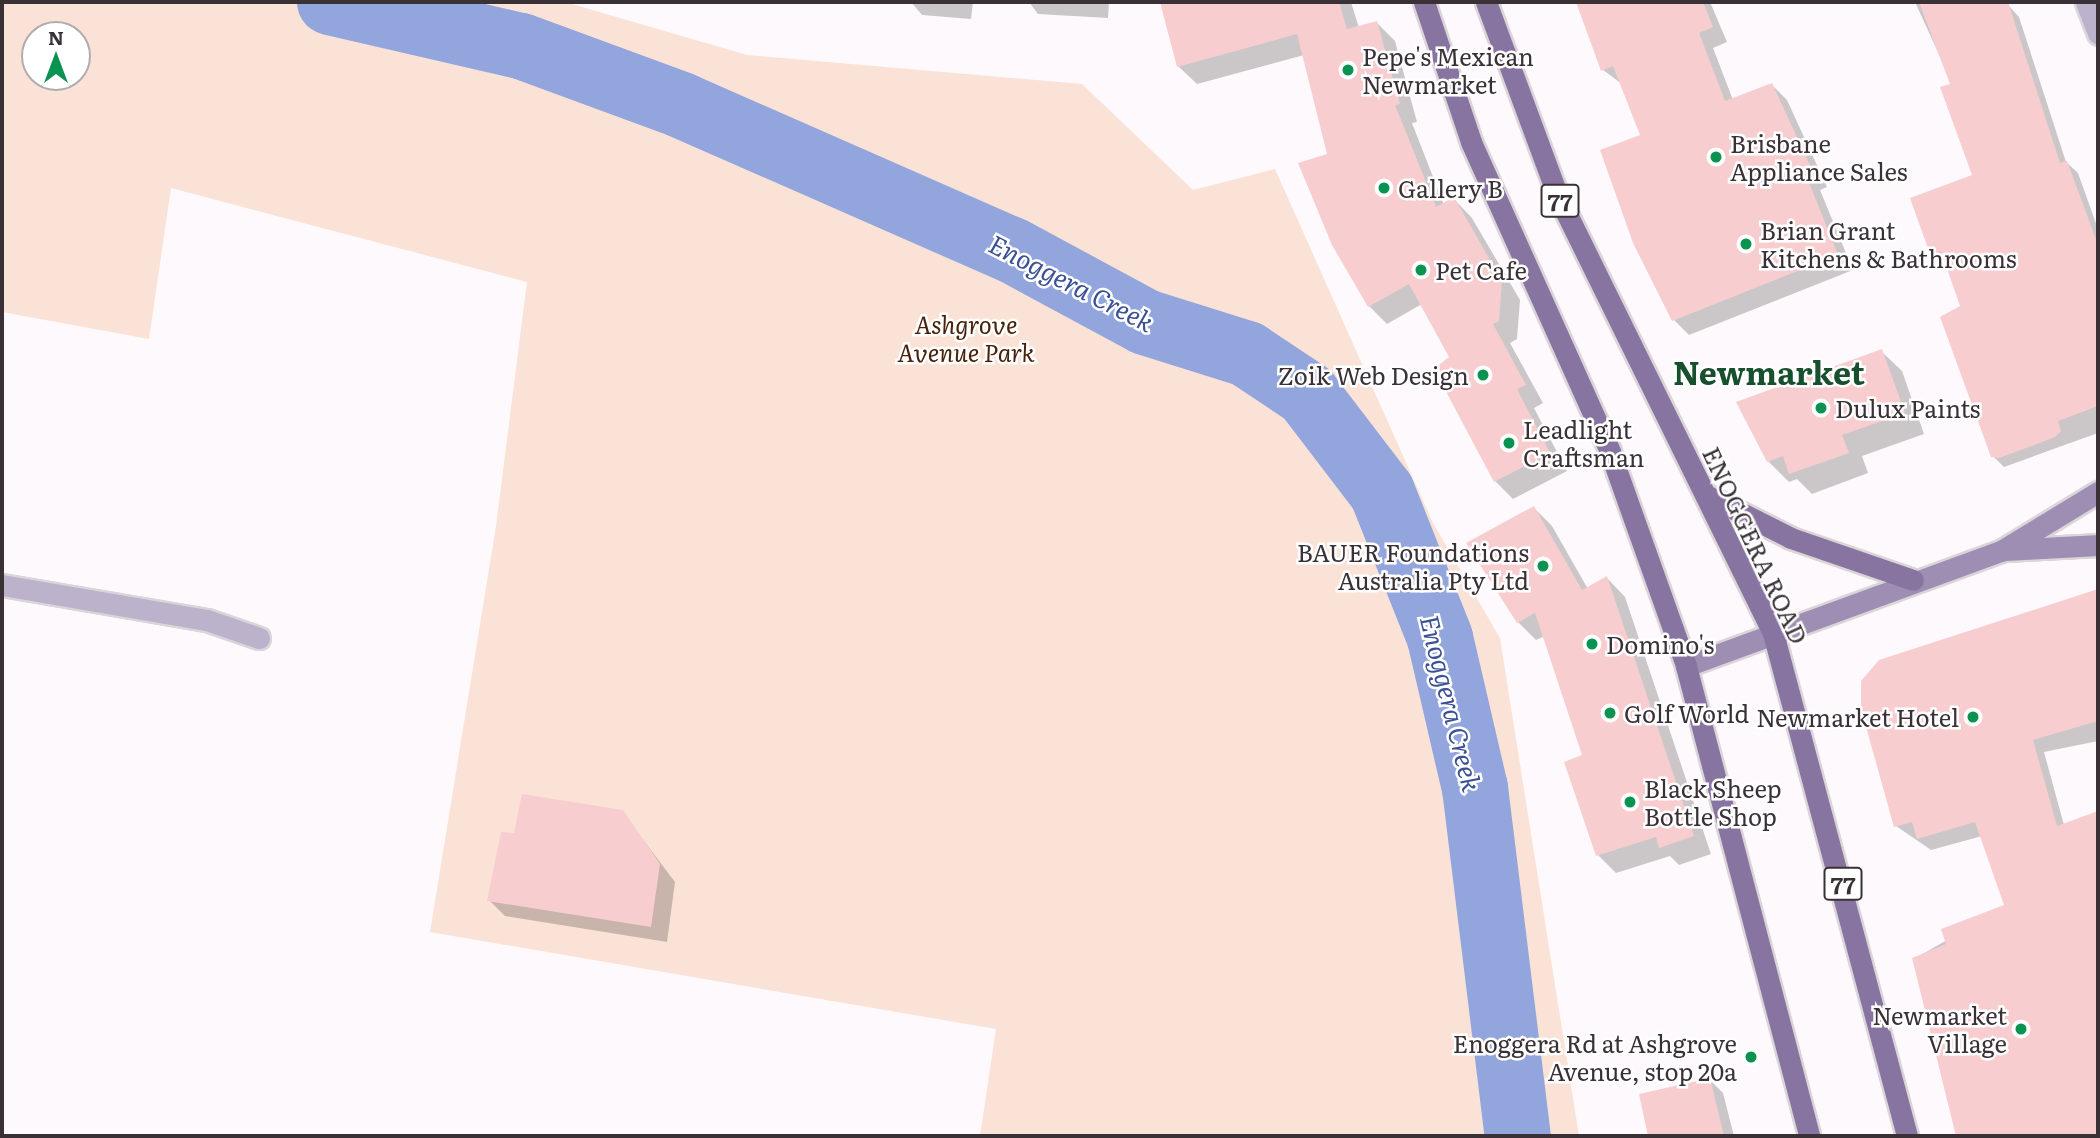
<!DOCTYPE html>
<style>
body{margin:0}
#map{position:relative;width:2100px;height:1138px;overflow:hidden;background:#fef9fc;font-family:Literata,serif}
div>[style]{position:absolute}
.green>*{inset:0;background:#fae2d6}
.shadow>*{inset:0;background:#0003}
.river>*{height:66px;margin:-33px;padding:0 33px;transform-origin:33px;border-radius:33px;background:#92a5dc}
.building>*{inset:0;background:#f8cdcf}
.roads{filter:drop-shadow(2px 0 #dbd5d9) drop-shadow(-2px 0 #dbd5d9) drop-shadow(0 2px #dbd5d9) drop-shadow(0 -2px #dbd5d9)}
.street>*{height:21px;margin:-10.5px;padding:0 10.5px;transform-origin:10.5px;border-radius:10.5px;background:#bcb2cb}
.secondary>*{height:21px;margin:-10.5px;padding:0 10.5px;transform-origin:10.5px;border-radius:10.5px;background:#9e8eb3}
.primary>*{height:21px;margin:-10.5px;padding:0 10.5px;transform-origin:10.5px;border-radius:10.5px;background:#8874a1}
.dots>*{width:19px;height:19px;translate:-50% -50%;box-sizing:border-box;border:4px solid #fff;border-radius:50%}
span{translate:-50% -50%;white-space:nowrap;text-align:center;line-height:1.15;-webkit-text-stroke:5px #fff;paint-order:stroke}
.shield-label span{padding:2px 5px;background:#fff;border:2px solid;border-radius:5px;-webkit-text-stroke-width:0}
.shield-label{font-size:23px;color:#3a3137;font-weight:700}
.poi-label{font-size:24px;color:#3a3137}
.left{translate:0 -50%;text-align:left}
.right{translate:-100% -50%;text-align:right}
.park-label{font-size:24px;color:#49220b;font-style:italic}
.street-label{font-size:24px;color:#3a3137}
.water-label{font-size:26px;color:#3c5194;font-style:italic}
.district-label{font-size:32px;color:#184f2e;font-weight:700}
.frame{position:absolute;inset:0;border:4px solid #3a3137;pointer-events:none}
.north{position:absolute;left:21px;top:21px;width:70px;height:70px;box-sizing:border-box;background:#fff;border:2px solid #b0adaf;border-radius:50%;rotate:0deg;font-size:19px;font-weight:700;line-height:28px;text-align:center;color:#3a3137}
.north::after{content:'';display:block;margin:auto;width:24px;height:32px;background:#099250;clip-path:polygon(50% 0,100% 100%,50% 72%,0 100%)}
</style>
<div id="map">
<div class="green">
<div style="clip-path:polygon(evenodd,2px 2px,565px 2px,747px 55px,1082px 84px,1193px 190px,1275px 169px,1433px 523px,1500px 638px,1579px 1136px,980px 1136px,996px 1029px,430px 932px,496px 526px,527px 282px,171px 188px,149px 339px,2px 312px,2px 2px,35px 35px,77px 35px,77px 77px,35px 77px,35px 35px)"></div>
</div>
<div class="shadow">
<div style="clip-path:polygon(911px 2px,973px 2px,971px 19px,922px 15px)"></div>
<div style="clip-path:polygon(1029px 2px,1109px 2px,1108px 18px,1038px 14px)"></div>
<div style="clip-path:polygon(1162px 2px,1351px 2px,1359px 28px,1377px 23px,1395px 41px,1417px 122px,1412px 123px,1444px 205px,1454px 199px,1472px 218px,1520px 300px,1517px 339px,1510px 343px,1543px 403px,1534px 408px,1567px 471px,1513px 499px,1495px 481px,1452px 357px,1422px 304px,1387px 324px,1369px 306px,1304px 55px,1197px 84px,1178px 66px)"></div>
<div style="clip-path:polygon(1576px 2px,1710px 2px,1727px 42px,1713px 48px,1733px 100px,1772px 85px,1787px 100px,1827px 187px,1820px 190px,1853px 270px,1689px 335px,1674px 320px,1642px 136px,1622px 84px,1603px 70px)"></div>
<div style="clip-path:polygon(1915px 2px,1991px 2px,1984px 16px,2009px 6px,2019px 17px,2066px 162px,2078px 173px,2098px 229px,2098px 433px,2004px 467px,1993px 456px,1962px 307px,1947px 263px,1932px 253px,1974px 176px,1953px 85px)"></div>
<div style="clip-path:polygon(1881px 351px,1902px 371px,1924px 434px,1862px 456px,1868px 473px,1812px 494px,1797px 479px,1789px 482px,1768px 461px)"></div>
<div style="clip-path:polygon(1534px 508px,1552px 526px,1588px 589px,1607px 578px,1625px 597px,1711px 854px,1679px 865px,1670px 856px,1616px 873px,1598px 855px,1584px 756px,1545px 636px,1536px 640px,1518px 622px)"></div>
<div style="clip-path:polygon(2098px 591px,2098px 741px,2044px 752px,2064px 825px,2098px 813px,2098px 1136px,1959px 1136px,1914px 959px,2006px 906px,1982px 836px,1931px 850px,1896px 826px,1861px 695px,1881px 661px)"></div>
<div style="clip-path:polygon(622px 812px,675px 882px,667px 942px,505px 916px,489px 900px)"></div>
<div style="clip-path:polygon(1710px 1080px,1723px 1093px,1734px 1136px,1650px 1136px,1641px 1096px)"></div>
</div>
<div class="river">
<div style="left:330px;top:2px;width:196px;rotate:13deg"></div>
<div style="left:521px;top:46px;width:171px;rotate:20.2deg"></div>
<div style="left:681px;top:105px;width:361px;rotate:23.7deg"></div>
<div style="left:1012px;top:250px;width:151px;rotate:28.4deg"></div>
<div style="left:1145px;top:322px;width:107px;rotate:17.4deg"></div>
<div style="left:1247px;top:354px;width:72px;rotate:33.7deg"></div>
<div style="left:1307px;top:394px;width:123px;rotate:52.6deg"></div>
<div style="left:1382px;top:492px;width:157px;rotate:68.3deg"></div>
<div style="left:1440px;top:638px;width:154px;rotate:76.9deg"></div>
<div style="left:1475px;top:788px;width:351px;rotate:83deg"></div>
</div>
<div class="building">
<div style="clip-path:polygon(1160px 2px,1339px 2px,1347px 29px,1377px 21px,1400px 104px,1395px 105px,1436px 207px,1454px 197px,1502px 281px,1499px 321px,1493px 324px,1526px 385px,1517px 389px,1550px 453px,1494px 482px,1434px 369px,1449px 357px,1409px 284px,1368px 307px,1332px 245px,1298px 163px,1327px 154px,1297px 34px,1177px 67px)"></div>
<div style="clip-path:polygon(1576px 2px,1703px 2px,1713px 27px,1699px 33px,1725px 101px,1772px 83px,1813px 172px,1806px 175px,1838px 255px,1672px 321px,1633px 243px,1600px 150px,1640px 135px,1613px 66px,1601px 71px)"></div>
<div style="clip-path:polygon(1919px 2px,2008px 2px,2060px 163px,2067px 161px,2098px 245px,2098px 406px,2058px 421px,2061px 431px,2055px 437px,1999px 458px,1991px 457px,1940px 317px,1960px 306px,1941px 251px,1930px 254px,1910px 198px,1972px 175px,1940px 87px,1950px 84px)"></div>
<div style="clip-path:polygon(1882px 349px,1905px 413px,1842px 435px,1849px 453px,1789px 474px,1783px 456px,1767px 462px,1736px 402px)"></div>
<div style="clip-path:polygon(1534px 506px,1582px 590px,1607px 576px,1694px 836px,1659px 848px,1656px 837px,1596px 856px,1564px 762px,1582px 755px,1535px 613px,1517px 623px,1466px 543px)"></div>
<div style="clip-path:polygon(2098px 589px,2098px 721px,2033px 740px,2057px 826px,2098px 811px,2098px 1136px,1956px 1136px,1912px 958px,1946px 944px,1941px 929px,2004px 905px,1975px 822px,1917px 839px,1912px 822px,1894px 827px,1861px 709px,1861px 681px,1879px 660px)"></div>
<div style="clip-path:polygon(522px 794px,623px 810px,660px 864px,651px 927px,487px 901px,501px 832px,514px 833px)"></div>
<div style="clip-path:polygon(1710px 1078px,1724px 1136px,1648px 1136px,1639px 1094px)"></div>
</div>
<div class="roads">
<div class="street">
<div style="left:2086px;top:2px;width:34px;rotate:69deg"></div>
<div style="left:2px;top:585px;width:208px;rotate:9.7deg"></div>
<div style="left:207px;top:620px;width:55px;rotate:19.1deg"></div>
</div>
<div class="secondary">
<div style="left:2006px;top:550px;width:92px;rotate:-3.1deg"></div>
<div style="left:1686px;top:666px;width:335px;rotate:-20.1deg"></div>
<div style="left:2001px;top:551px;width:114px;rotate:-31.3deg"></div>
</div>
<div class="primary">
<div style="left:1424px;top:2px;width:148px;rotate:71.4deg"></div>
<div style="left:1471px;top:142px;width:340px;rotate:65.8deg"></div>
<div style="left:1610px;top:452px;width:227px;rotate:70.4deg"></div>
<div style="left:1686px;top:666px;width:486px;rotate:75.3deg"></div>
<div style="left:1486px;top:2px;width:205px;rotate:69.7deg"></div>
<div style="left:1557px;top:194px;width:489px;rotate:63.8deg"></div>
<div style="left:1773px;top:633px;width:521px;rotate:75.08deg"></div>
<div style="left:1706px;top:495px;width:95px;rotate:26.8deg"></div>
<div style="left:1791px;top:538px;width:129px;rotate:19deg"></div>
</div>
</div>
<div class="dots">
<div style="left:1348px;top:70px;background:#099250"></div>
<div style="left:1716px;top:157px;background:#099250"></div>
<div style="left:1384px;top:188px;background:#099250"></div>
<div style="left:1746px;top:244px;background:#099250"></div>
<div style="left:1421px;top:270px;background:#099250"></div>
<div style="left:1483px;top:375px;background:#099250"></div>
<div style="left:1821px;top:408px;background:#099250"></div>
<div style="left:1509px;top:443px;background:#099250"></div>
<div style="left:1543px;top:566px;background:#099250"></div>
<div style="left:1592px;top:644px;background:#099250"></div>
<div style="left:1610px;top:713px;background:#099250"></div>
<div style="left:1973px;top:717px;background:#099250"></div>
<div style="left:1630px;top:802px;background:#099250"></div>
<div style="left:2021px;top:1029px;background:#099250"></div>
<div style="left:1751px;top:1057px;background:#099250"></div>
</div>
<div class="shield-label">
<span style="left:1560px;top:201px">77</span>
<span style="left:1843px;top:884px">77</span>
</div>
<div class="poi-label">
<span class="left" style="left:1362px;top:70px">Pepe's Mexican<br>Newmarket</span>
<span class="left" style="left:1730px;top:157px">Brisbane<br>Appliance Sales</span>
<span class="left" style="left:1398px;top:188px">Gallery B</span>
<span class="left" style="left:1760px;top:244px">Brian Grant<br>Kitchens &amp; Bathrooms</span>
<span class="left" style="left:1435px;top:270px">Pet Cafe</span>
<span class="right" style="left:1469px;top:375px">Zoik Web Design</span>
<span class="left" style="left:1835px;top:408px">Dulux Paints</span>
<span class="left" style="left:1523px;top:443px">Leadlight<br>Craftsman</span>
<span class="right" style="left:1529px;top:566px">BAUER Foundations<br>Australia Pty Ltd</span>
<span class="left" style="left:1606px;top:644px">Domino's</span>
<span class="left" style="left:1624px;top:713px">Golf World</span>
<span class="right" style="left:1959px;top:717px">Newmarket Hotel</span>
<span class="left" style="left:1644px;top:802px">Black Sheep<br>Bottle Shop</span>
<span class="right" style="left:2007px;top:1029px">Newmarket<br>Village</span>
<span class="right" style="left:1737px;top:1057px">Enoggera Rd at Ashgrove<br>Avenue, stop 20a</span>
</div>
<div class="park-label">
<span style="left:966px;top:338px">Ashgrove<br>Avenue Park</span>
</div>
<div class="street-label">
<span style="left:1756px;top:545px;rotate:65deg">ENOGGERA ROAD</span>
</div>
<div class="water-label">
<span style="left:1072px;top:282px;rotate:27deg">Enoggera Creek</span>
<span style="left:1452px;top:703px;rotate:76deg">Enoggera Creek</span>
</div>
<div class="district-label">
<span style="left:1769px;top:371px">Newmarket</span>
</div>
<div class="frame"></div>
<div class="north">N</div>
</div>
